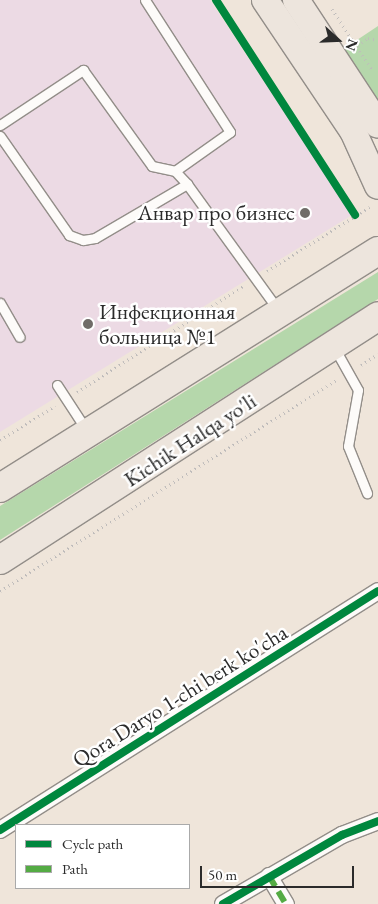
<!DOCTYPE html>
<meta charset="utf-8">
<style>
body{margin:0}
#map{position:relative;width:378px;height:904px;overflow:hidden;background:#efe5da;font-family:"EB Garamond",serif}
div>[style]{position:absolute}
.built>*{inset:0;background:#ecdae4}
.green>*{inset:0;background:#b5d7ab}
.path>*{height:3px;margin-top:-1.5px;transform-origin:0;background:repeating-linear-gradient(90deg,#bfbcbb 0 1px,transparent 0 5px)}
.roads{filter:drop-shadow(1px 0 #938e89) drop-shadow(-1px 0 #938e89) drop-shadow(0 1px #938e89) drop-shadow(0 -1px #938e89)}
.lane>*{height:9px;margin:-4.5px;padding:0 4.5px;transform-origin:4.5px;border-radius:4.5px;background:#fdfbf9}
.street>*{height:16px;margin:-8px;padding:0 8px;transform-origin:8px;border-radius:8px;background:#fdfbf9}
.primary>*{height:26px;margin:-13px;padding:0 13px;transform-origin:13px;border-radius:13px;background:#ede5dd}
.highway>*{height:28px;margin:-14px;padding:0 14px;transform-origin:14px;border-radius:14px;background:#ede5dd}
.quiet>*{height:6px;margin-top:-3px;transform-origin:0;background:repeating-linear-gradient(90deg,#54ab44 0 12px,transparent 0 18px)}
.cycleway>*{height:8px;margin:-4px;padding:0 4px;transform-origin:4px;border-radius:4px;background:#00873e}
.dots>*{width:14px;height:14px;translate:-50% -50%;box-sizing:border-box;border:2px solid #fff;border-radius:50%}
span{translate:-50% -50%;white-space:nowrap;text-align:center;line-height:1.15;-webkit-text-stroke:5px #fff;paint-order:stroke}
.poi-label{font-size:22px;color:#2b2b2b}
.right{translate:-100% -50%;text-align:right}
.left{translate:0 -50%;text-align:left}
.street-label{font-size:22px;color:#2b2b2b}
.legend{position:absolute;left:15px;top:824px;width:175px;height:65px;box-sizing:border-box;background:#fff;border:1px solid #aaa;margin:0;padding:6px 9px;list-style:none;font-size:15px;color:#2b2b2b}
.legend li{display:flex;align-items:center;gap:10px;height:25px}
.legend b{width:25px;border:1px solid #aaa}
.north{position:absolute;left:313px;top:15px;width:50px;height:50px;-webkit-text-stroke:4px #fff;paint-order:stroke;rotate:110deg;font-size:14px;font-weight:700;line-height:20px;text-align:center;color:#2b2b2b}
.north::after{content:'';display:block;margin:auto;width:18px;height:22px;background:#2b2b2b;clip-path:polygon(50% 0,100% 100%,50% 72%,0 100%)}
.scale{position:absolute;left:200px;top:866px;width:154px;height:22px;box-sizing:border-box;border:2px solid #2b2b2b;border-top:0;padding-left:6px;font-size:15px;line-height:18px;white-space:nowrap;color:#2b2b2b;-webkit-text-stroke:4px #fff;paint-order:stroke}
</style>
<div id="map">
<div class="built">
<div style="clip-path:polygon(0 0,210px 0,352px 215px,0 432px)"></div>
</div>
<div class="green">
<div style="clip-path:polygon(378px 26px,378px 110px,342px 50px)"></div>
<div style="clip-path:polygon(378px 272px,378px 299px,0 540px,0 506px)"></div>
</div>
<div class="path">
<div style="left:216px;top:0;width:256px;rotate:57.1deg"></div>
<div style="left:332px;top:9px;width:73px;rotate:56.7deg"></div>
<div style="left:358px;top:46px;width:13px;rotate:-39deg"></div>
<div style="left:368px;top:38px;width:10px;rotate:11deg"></div>
<div style="left:267px;top:271px;width:121px;rotate:-31.9deg"></div>
<div style="left:361px;top:365px;width:20px;rotate:-33deg"></div>
<div style="left:77px;top:392px;width:199px;rotate:-32.5deg"></div>
<div style="left:0;top:440px;width:65px;rotate:-31.7deg"></div>
<div style="left:0;top:591px;width:397px;rotate:-32.1deg"></div>
</div>
<div class="roads">
<div class="lane">
<div style="left:145px;top:0;width:157px;rotate:57.2deg"></div>
<div style="left:230px;top:132px;width:67px;rotate:144.7deg"></div>
<div style="left:0;top:125px;width:100px;rotate:-33.5deg"></div>
<div style="left:83px;top:70px;width:118px;rotate:54.3deg"></div>
<div style="left:152px;top:166px;width:24px;rotate:12deg"></div>
<div style="left:175px;top:171px;width:18px;rotate:47deg"></div>
<div style="left:187px;top:184px;width:157px;rotate:54.1deg"></div>
<div style="left:0;top:136px;width:121px;rotate:55.1deg"></div>
<div style="left:69px;top:235px;width:15px;rotate:20deg"></div>
<div style="left:83px;top:240px;width:12px;rotate:-9deg"></div>
<div style="left:95px;top:238px;width:107px;rotate:-30.4deg"></div>
<div style="left:0;top:303px;width:39px;rotate:60deg"></div>
<div style="left:335px;top:349px;width:47px;rotate:60.7deg"></div>
<div style="left:358px;top:390px;width:57px;rotate:100.1deg"></div>
<div style="left:348px;top:446px;width:51px;rotate:68deg"></div>
<div style="left:57px;top:385px;width:55px;rotate:56.9deg"></div>
</div>
<div class="street">
<div style="left:0;top:830px;width:447px;rotate:-32.3deg"></div>
<div style="left:269px;top:876px;width:33px;rotate:59deg"></div>
<div style="left:223px;top:904px;width:138px;rotate:-30.1deg"></div>
<div style="left:342px;top:835px;width:39px;rotate:-21deg"></div>
</div>
<div class="primary">
<div style="left:265px;top:0;width:158px;rotate:56.1deg"></div>
<div style="left:353px;top:131px;width:60px;rotate:65.6deg"></div>
<div style="left:296px;top:0;width:149px;rotate:56.7deg"></div>
</div>
<div class="highway">
<div style="left:0;top:488px;width:446px;rotate:-32.1deg"></div>
<div style="left:0;top:560px;width:450px;rotate:-32.8deg"></div>
</div>
</div>
<div class="quiet">
<div style="left:269px;top:876px;width:33px;rotate:59deg"></div>
</div>
<div class="cycleway">
<div style="left:216px;top:0;width:256px;rotate:57.1deg"></div>
<div style="left:0;top:830px;width:447px;rotate:-32.3deg"></div>
<div style="left:223px;top:904px;width:138px;rotate:-30.1deg"></div>
<div style="left:342px;top:835px;width:39px;rotate:-21deg"></div>
</div>
<div class="dots">
<div style="left:305px;top:213px;background:#706c68"></div>
<div style="left:88px;top:324px;background:#706c68"></div>
</div>
<div class="poi-label">
<span class="right" style="left:295px;top:213px">Анвар про бизнес</span>
<span class="left" style="left:99px;top:324px">Инфекционная<br>больница №1</span>
</div>
<div class="street-label">
<span style="left:190px;top:440px;rotate:-33deg">Kichik Halqa yo'li</span>
<span style="left:180px;top:696px;rotate:-32deg">Qora Daryo 1-chi berk ko'cha</span>
</div>
<ul class="legend">
<li><b style="height:6px;background:#00873e"></b>Cycle path</li>
<li><b style="height:6px;background:#54ab44"></b>Path</li>
</ul>
<div class="north">N</div>
<div class="scale">50 m</div>
</div>
